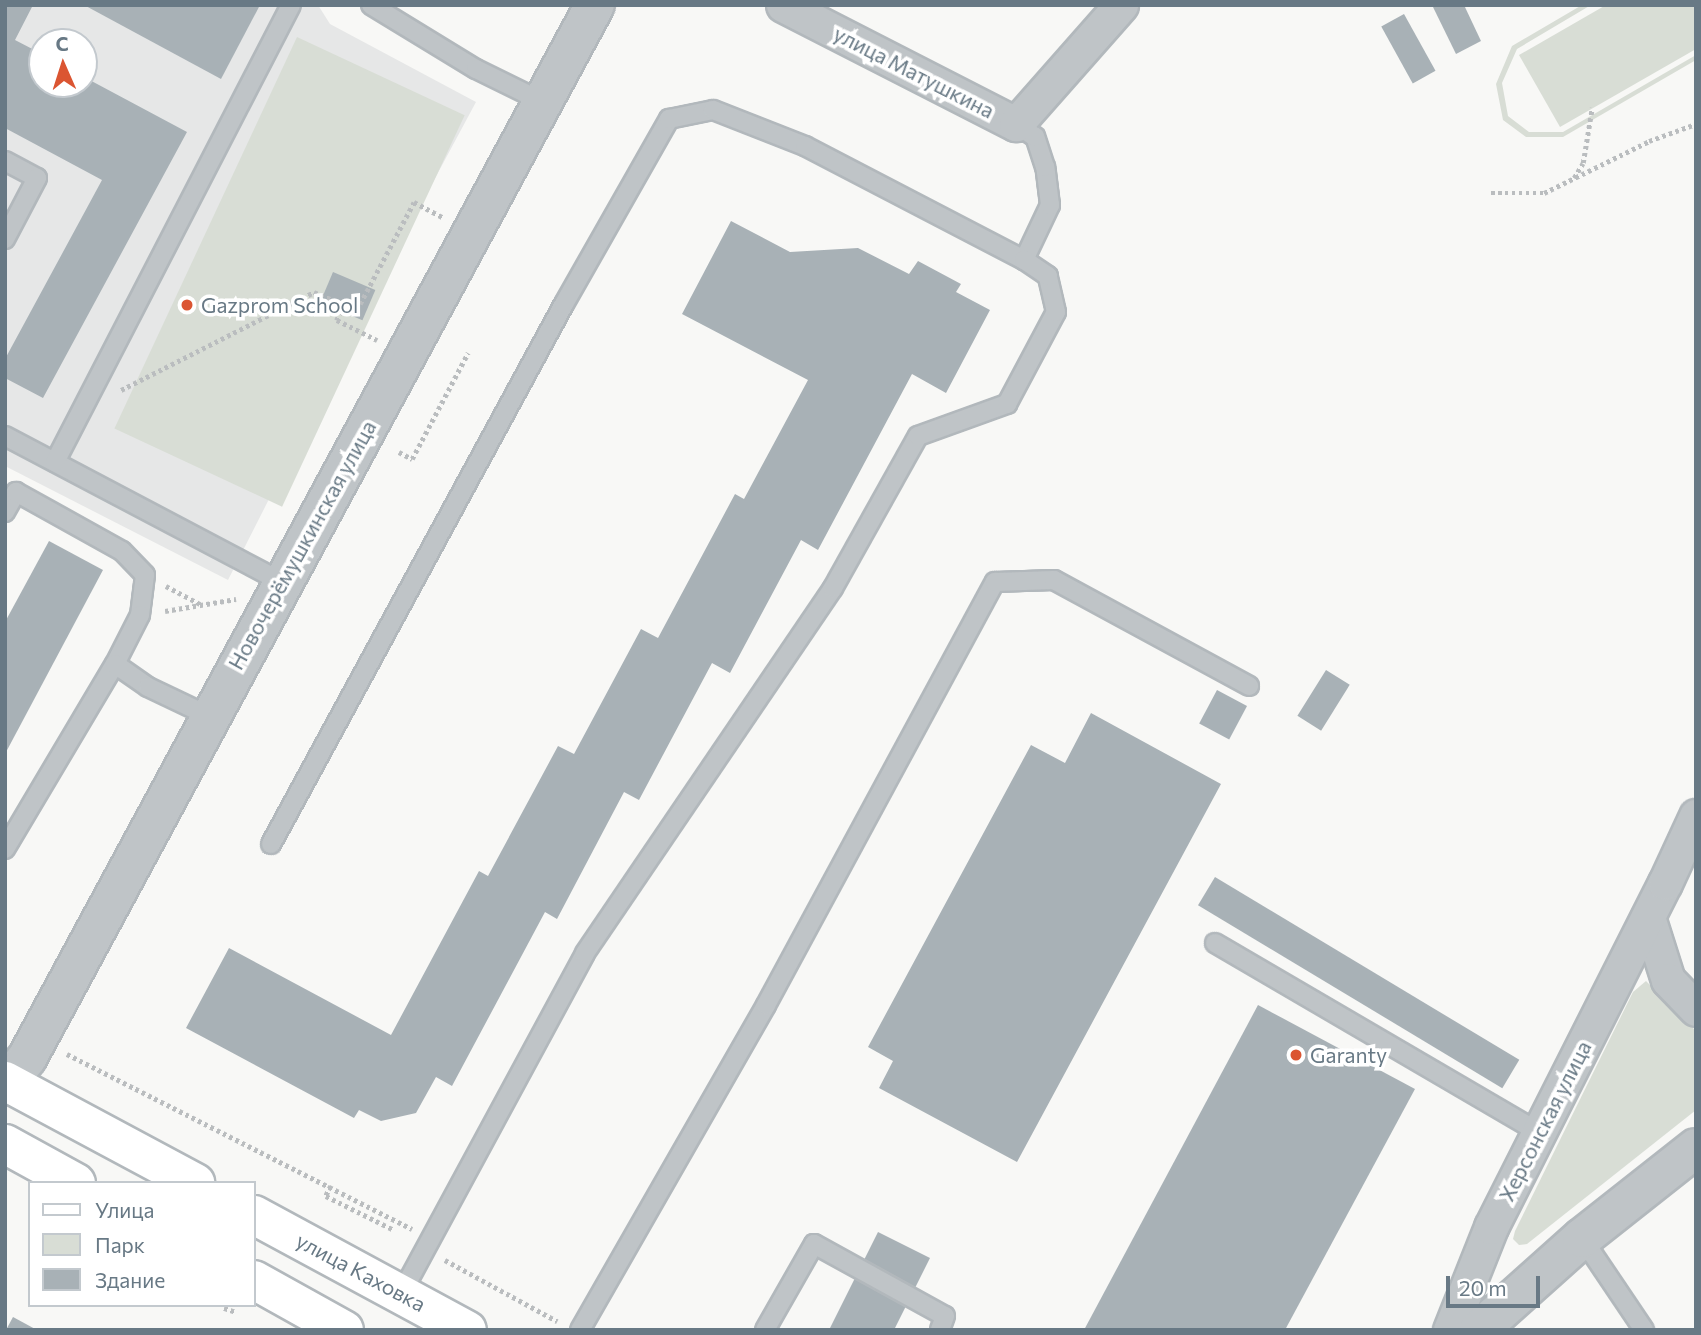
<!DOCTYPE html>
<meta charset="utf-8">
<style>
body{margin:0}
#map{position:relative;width:1701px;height:1335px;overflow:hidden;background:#f8f8f6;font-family:Commissioner,sans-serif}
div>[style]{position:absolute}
.built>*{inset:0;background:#e6e7e7}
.green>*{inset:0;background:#d8ddd5;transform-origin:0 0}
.building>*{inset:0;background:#a8b1b6;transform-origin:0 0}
.path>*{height:4.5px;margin-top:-2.25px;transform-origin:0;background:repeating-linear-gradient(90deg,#babdbf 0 3.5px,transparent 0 7px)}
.roads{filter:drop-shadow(2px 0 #b2b8bc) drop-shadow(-2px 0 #b2b8bc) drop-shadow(0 2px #b2b8bc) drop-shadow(0 -2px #b2b8bc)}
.service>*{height:18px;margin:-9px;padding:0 9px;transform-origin:9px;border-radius:9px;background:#bfc4c7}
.minor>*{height:33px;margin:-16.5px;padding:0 16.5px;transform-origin:16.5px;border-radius:16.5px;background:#bfc4c7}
.tertiary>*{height:38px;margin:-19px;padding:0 19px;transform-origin:19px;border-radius:19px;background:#bfc4c7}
.secondary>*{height:38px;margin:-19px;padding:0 19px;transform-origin:19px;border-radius:19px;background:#fff}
.dots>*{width:19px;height:19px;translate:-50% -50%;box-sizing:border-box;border:4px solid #fff;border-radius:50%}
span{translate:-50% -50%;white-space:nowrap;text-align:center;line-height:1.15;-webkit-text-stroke:7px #fff;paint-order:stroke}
.street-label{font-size:21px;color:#687985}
.poi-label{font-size:21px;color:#687985}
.left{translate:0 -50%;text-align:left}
.frame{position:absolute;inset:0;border:7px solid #687985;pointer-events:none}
.legend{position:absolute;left:28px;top:1181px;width:228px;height:126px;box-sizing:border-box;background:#fff;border:2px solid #c3c9ce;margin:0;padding:9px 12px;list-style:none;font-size:21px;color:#687985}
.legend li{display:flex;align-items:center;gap:14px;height:35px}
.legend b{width:35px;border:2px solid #c3c9ce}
.north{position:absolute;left:28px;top:28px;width:70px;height:70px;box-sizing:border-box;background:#fff;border:2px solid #c3c9ce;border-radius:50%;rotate:357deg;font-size:19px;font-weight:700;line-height:28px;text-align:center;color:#687985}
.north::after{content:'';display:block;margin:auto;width:24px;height:32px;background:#db5532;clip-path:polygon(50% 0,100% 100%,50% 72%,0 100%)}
.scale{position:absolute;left:1446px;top:1276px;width:94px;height:32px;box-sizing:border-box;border:4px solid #687985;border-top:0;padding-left:9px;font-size:21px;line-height:24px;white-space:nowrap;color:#687985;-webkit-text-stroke:5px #fff;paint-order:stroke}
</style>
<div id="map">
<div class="built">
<div style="clip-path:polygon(evenodd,5px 5px,318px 5px,330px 24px,476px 102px,375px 290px,228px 580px,5px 466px,5px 5px,42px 42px,84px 42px,84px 84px,42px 84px,42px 42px)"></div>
</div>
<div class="green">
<div style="clip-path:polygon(1582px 5px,1591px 5px,1517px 49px,1502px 83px,1508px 116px,1529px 132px,1563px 132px,1696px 55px,1696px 60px,1563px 137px,1526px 137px,1503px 120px,1496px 84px,1512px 46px)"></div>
<div style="clip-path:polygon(1606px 5px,1696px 5px,1696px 49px,1560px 127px,1519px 55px)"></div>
<div style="left:297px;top:37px;width:185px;height:432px;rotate:25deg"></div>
<div style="clip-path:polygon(1646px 981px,1696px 1031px,1696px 1110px,1527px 1244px,1519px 1245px,1513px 1239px,1515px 1231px,1633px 992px)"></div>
</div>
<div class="building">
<div style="clip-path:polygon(5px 5px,33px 5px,15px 40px,42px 54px,42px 84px,84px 84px,84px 77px,187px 132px,43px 398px,5px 378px,5px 359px,102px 180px,5px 128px)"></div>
<div style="clip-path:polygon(84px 5px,260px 5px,221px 79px)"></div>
<div style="clip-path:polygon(1432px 5px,1464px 5px,1481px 41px,1456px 54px)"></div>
<div style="left:1404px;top:14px;width:65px;height:26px;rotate:61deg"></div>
<div style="clip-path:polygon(731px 221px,790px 252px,858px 248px,909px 274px,918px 261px,961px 284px,956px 292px,990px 310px,946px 393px,912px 374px,818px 550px,801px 540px,730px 673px,712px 663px,639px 800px,624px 792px,557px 919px,545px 912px,452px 1086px,436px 1077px,416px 1113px,381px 1121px,359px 1110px,354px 1118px,186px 1028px,229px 948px,391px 1035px,479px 871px,488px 876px,558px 746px,574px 754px,641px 629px,658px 638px,735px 494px,744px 499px,808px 380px,682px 314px)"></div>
<div style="left:333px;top:272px;width:46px;height:33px;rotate:23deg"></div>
<div style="clip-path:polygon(49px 541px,103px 570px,5px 754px,5px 622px)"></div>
<div style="left:1326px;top:670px;width:28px;height:54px;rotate:32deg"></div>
<div style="left:1217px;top:690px;width:34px;height:38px;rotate:28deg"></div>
<div style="clip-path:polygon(1091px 713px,1221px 784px,1017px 1162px,879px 1088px,893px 1061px,868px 1047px,1031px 745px,1065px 763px)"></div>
<div style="left:1215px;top:877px;width:355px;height:33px;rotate:31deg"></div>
<div style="clip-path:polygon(1258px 1005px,1415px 1089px,1285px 1330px,1084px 1330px)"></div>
<div style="clip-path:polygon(878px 1232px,930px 1258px,894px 1330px,829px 1330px)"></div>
<div style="clip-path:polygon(13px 1317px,37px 1330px,6px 1330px)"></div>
</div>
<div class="path">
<div style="left:1574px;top:178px;width:17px;rotate:-59deg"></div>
<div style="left:1583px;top:163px;width:56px;rotate:-80.7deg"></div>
<div style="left:1491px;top:193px;width:53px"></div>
<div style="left:1544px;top:193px;width:117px;rotate:-26.3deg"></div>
<div style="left:1649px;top:141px;width:50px;rotate:-19.9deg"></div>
<div style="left:360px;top:304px;width:115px;rotate:-62.1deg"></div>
<div style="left:414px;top:202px;width:32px;rotate:28deg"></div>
<div style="left:121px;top:390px;width:216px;rotate:-26.9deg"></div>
<div style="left:314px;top:292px;width:33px;rotate:23deg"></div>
<div style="left:344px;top:305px;width:17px;rotate:115deg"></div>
<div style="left:337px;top:320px;width:45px;rotate:26.6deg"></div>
<div style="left:399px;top:452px;width:15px;rotate:28deg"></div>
<div style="left:412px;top:459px;width:120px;rotate:-62.2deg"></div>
<div style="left:166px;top:586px;width:41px;rotate:27.8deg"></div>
<div style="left:165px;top:611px;width:72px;rotate:-9.6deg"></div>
<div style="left:67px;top:1054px;width:387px;rotate:26.9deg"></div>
<div style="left:331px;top:1186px;width:11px;rotate:117deg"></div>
<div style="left:326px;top:1196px;width:74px;rotate:26.6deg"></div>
<div style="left:445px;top:1260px;width:128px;rotate:28.6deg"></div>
<div style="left:224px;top:1308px;width:13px;rotate:18deg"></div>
</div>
<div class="roads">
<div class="service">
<div style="left:371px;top:5px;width:123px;rotate:31.4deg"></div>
<div style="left:476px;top:69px;width:72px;rotate:26.2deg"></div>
<div style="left:5px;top:161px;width:36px;rotate:28deg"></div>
<div style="left:37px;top:178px;width:69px;rotate:117.7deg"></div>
<div style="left:5px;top:436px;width:313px;rotate:27.8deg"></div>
<div style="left:55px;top:462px;width:514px;rotate:-62.69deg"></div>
<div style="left:5px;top:512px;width:23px;rotate:-61deg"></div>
<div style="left:16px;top:492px;width:121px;rotate:29.1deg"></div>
<div style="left:122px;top:551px;width:33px;rotate:46deg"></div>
<div style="left:145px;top:575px;width:40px;rotate:97.1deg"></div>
<div style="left:140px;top:615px;width:55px;rotate:117deg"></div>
<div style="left:271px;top:844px;width:614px;rotate:-61.52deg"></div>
<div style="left:564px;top:304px;width:213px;rotate:-60.4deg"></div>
<div style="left:669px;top:119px;width:45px;rotate:-11.6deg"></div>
<div style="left:713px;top:110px;width:99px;rotate:21.4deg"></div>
<div style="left:805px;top:146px;width:247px;rotate:27.5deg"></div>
<div style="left:1024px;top:260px;width:61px;rotate:-64.7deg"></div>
<div style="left:1050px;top:205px;width:38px;rotate:-97deg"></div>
<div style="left:1045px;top:167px;width:32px;rotate:-108deg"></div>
<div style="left:1035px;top:137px;width:23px;rotate:-146deg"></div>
<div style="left:5px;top:849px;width:215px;rotate:-59.3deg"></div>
<div style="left:115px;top:664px;width:40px;rotate:34.9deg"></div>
<div style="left:148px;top:687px;width:68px;rotate:25.4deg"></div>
<div style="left:1215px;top:943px;width:375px;rotate:30.3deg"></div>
<div style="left:1582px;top:1238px;width:111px;rotate:56deg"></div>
<div style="left:401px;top:1294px;width:387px;rotate:-61.6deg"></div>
<div style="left:585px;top:953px;width:441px;rotate:-55.8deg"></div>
<div style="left:833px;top:588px;width:174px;rotate:-60.8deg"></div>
<div style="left:918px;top:436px;width:95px;rotate:-19.8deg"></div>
<div style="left:1007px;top:404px;width:104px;rotate:-62deg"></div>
<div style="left:1056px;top:312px;width:37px;rotate:-103deg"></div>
<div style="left:1048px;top:276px;width:29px;rotate:-146deg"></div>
<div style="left:580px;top:1330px;width:374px;rotate:-60.2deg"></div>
<div style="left:766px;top:1005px;width:481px;rotate:-61.6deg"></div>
<div style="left:995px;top:582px;width:59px;rotate:-1.9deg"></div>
<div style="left:1054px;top:580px;width:222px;rotate:28.5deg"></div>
<div style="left:765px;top:1330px;width:99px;rotate:-60.3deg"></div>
<div style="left:814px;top:1244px;width:149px;rotate:28.8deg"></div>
<div style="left:945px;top:1316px;width:15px;rotate:110deg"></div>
</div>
<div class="minor">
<div style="left:783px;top:5px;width:262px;rotate:27.1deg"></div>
<div style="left:1016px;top:124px;width:159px;rotate:-48.6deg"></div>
<div style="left:1648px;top:917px;width:66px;rotate:72.4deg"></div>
<div style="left:1668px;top:980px;width:40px;rotate:46deg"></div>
<div style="left:1450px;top:1330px;width:111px;rotate:-68.3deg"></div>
<div style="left:1491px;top:1227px;width:386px;rotate:-63.2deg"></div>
<div style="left:1665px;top:883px;width:74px;rotate:-65.2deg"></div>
</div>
<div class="tertiary">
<div style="left:5px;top:1085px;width:35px;rotate:-51deg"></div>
<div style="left:27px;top:1058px;width:1196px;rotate:-61.66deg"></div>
<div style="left:1479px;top:1330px;width:138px;rotate:-41.8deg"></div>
<div style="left:1582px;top:1238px;width:145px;rotate:-38.3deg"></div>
</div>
<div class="secondary">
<div style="left:5px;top:1081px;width:216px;rotate:28.2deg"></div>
<div style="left:5px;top:1144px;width:81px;rotate:28.8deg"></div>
<div style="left:254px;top:1215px;width:242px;rotate:28.4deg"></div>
<div style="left:254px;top:1280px;width:103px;rotate:29.1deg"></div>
</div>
</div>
<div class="dots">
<div style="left:187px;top:305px;background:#db5532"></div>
<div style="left:1296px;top:1055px;background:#db5532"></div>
</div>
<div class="street-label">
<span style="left:914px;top:72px;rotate:27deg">улица Матушкина</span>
<span style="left:302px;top:545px;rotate:-61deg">Новочерёмушкинская улица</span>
<span style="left:1545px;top:1121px;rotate:-63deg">Херсонская улица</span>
<span style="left:361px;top:1272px;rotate:28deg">улица Каховка</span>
</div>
<div class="poi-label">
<span class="left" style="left:201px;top:305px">Gazprom School</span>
<span class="left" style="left:1310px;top:1055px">Garanty</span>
</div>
<div class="frame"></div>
<ul class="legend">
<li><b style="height:9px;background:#fff"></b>Улица</li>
<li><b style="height:19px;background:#d8ddd5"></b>Парк</li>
<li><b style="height:19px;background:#a8b1b6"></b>Здание</li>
</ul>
<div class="north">С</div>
<div class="scale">20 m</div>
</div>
